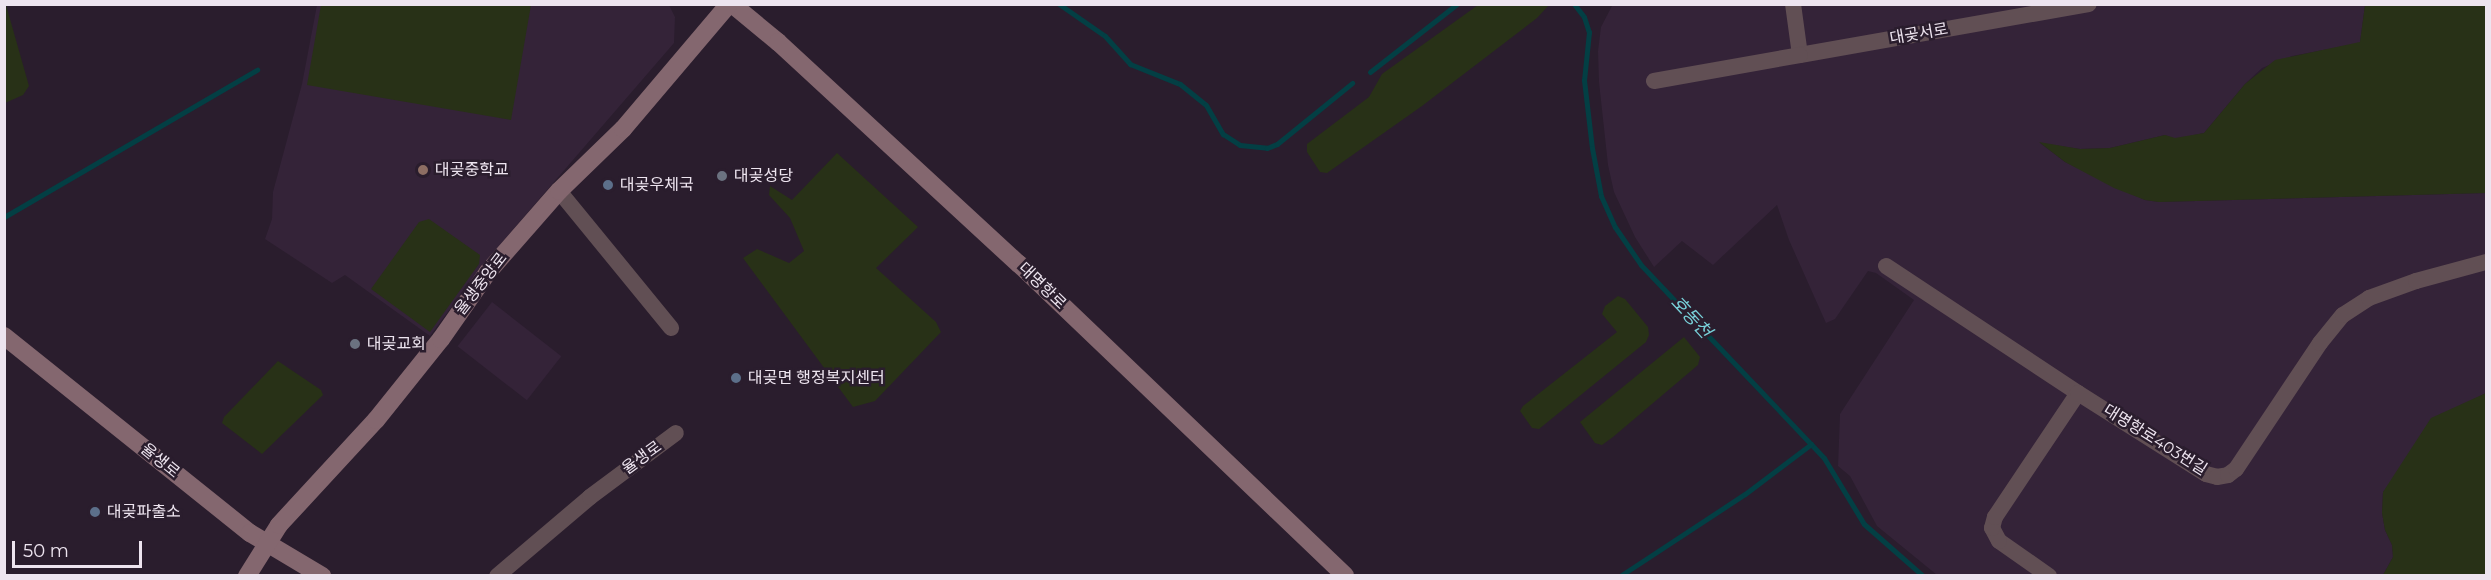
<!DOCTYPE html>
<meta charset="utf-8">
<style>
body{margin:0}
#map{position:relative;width:2491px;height:580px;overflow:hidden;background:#2a1d2d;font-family:Montserrat,"Noto Sans KR",sans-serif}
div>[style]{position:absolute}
.built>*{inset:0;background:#342338;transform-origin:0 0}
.green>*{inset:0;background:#283117}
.stream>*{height:5px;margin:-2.5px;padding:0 2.5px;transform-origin:2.5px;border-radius:2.5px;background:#033f44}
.street>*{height:16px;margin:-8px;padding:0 8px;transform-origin:8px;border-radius:8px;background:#614f54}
.secondary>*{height:18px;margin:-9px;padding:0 9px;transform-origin:9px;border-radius:9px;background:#84676f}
.dots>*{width:16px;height:16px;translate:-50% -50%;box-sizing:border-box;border:3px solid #2a1d2d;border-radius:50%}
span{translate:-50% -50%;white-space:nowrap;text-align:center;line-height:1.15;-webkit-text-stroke:5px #2a1d2d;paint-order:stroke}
.street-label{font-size:16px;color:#ede4ef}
.poi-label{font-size:16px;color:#ede4ef}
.left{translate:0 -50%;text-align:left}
.water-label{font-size:18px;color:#79d2da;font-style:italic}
.frame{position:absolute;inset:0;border:6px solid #ede4ef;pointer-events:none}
.scale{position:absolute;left:12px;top:541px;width:130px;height:27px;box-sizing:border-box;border:3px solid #ede4ef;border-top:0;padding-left:8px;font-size:18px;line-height:21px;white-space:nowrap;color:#ede4ef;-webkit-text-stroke:4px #2a1d2d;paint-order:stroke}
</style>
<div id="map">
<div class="built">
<div style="clip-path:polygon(1613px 4px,2365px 5px,2360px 43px,2292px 56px,2262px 68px,2245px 84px,2204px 133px,2175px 139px,2165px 135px,2110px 148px,2080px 149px,2040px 143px,2065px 162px,2145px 200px,2159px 202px,2486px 193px,2486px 393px,2461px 406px,2383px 492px,2382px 513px,2385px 530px,2392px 545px,2393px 557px,2383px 575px,1937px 575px,1877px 526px,1850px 476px,1838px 466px,1840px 414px,1914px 300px,1876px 273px,1868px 271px,1835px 319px,1826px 323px,1789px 240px,1777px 205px,1713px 265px,1682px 241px,1654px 267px,1635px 237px,1614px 192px,1608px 165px,1599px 82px,1598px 51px,1601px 27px)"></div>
<div style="clip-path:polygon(317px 5px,669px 5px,675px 17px,674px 43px,484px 263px,430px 336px,345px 275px,332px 283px,265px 239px,272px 219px,273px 192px,302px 84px)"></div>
<div style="left:492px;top:302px;width:88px;height:56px;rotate:38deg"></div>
</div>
<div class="green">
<div style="clip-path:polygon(6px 5px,29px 86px,23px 95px,5px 103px)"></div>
<div style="clip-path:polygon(321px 5px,531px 5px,511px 120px,307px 85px)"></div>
<div style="clip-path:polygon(1478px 5px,1549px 5px,1537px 18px,1422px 106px,1327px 173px,1320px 172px,1307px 152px,1307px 144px,1369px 97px,1382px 74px)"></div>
<div style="clip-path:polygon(2365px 5px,2486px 5px,2486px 193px,2159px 202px,2145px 200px,2114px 188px,2065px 162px,2039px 142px,2080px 149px,2110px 148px,2165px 135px,2175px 138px,2204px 133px,2245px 84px,2275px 60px,2360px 42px)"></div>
<div style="clip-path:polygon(837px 153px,918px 227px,876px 268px,936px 322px,941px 332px,875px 401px,853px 407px,743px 258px,757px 249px,789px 263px,804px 251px,790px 218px,769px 195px,770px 186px,792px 200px)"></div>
<div style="clip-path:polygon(429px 219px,480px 255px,479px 264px,430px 332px,371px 289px,419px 222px)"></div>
<div style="clip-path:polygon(1618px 296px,1625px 299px,1648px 327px,1649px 335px,1646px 342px,1539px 429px,1532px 428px,1520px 411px,1523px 406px,1617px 332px,1602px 314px,1605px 306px)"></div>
<div style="clip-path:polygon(1684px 337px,1700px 357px,1698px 365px,1613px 437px,1602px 445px,1595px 443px,1580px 422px)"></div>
<div style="clip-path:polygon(278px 361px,321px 390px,323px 395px,262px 454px,222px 423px,224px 417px)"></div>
<div style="clip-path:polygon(2486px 393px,2486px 575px,2383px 575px,2393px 557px,2392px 545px,2385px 530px,2382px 513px,2383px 492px,2431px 418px)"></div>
</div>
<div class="stream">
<div style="left:1059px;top:4px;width:56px;rotate:34.8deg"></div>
<div style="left:1105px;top:36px;width:38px;rotate:48deg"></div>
<div style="left:1130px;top:64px;width:54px;rotate:21.8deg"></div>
<div style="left:1180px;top:84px;width:33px;rotate:39deg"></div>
<div style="left:1206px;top:105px;width:34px;rotate:60deg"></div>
<div style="left:1223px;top:134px;width:20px;rotate:33deg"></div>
<div style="left:1240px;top:145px;width:27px;rotate:6deg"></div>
<div style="left:1267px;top:148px;width:11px;rotate:-22deg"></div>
<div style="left:1277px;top:144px;width:97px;rotate:-39.1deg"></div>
<div style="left:1574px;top:4px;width:16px;rotate:52deg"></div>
<div style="left:1584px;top:17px;width:16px;rotate:72deg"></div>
<div style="left:1589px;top:32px;width:48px;rotate:95.9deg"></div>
<div style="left:1584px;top:80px;width:68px;rotate:83.3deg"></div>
<div style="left:1592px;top:148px;width:49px;rotate:79.4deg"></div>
<div style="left:1601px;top:196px;width:34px;rotate:66deg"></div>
<div style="left:1615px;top:227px;width:46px;rotate:55.6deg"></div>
<div style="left:1641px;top:265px;width:266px;rotate:46.5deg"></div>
<div style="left:1824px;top:458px;width:77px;rotate:58.8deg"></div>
<div style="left:1864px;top:524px;width:79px;rotate:41.4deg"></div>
<div style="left:1370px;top:72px;width:110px;rotate:-38deg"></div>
<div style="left:4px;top:217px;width:293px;rotate:-30.2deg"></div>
<div style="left:1620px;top:576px;width:149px;rotate:-33.3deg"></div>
<div style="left:1745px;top:494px;width:83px;rotate:-37.1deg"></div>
</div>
<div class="street">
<div style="left:1793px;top:4px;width:51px;rotate:82.2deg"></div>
<div style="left:1800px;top:55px;width:293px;rotate:-10deg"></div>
<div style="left:1654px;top:81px;width:148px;rotate:-10.1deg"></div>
<div style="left:559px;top:191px;width:177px;rotate:50.7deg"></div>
<div style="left:1886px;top:266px;width:230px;rotate:33.5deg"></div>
<div style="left:497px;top:576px;width:122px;rotate:-40.3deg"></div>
<div style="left:590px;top:497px;width:107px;rotate:-36.7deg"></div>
<div style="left:2049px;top:576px;width:61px;rotate:-145deg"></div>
<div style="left:1999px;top:541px;width:15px;rotate:-118deg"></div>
<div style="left:1992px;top:528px;width:11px;rotate:-75deg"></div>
<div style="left:1995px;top:517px;width:149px;rotate:-56.2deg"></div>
<div style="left:2078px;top:393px;width:151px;rotate:32.3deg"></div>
<div style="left:2206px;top:474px;width:11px;rotate:15deg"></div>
<div style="left:2217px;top:477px;width:11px;rotate:-10deg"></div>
<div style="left:2228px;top:475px;width:10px;rotate:-37deg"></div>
<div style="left:2236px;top:469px;width:151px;rotate:-56.3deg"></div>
<div style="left:2320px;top:343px;width:36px;rotate:-51deg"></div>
<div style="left:2343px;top:315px;width:31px;rotate:-33deg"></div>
<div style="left:2369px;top:298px;width:50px;rotate:-19.9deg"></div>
<div style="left:2416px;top:281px;width:73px;rotate:-15.2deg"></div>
</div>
<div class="secondary">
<div style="left:732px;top:4px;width:60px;rotate:39.6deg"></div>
<div style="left:778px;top:42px;width:328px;rotate:42.7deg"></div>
<div style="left:1019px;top:264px;width:451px;rotate:43.7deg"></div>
<div style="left:4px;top:336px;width:315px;rotate:38.7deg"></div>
<div style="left:250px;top:533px;width:84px;rotate:30.8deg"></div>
<div style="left:247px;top:576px;width:60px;rotate:-57.9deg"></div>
<div style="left:279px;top:525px;width:143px;rotate:-47.3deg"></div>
<div style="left:376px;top:420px;width:104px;rotate:-51.3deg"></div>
<div style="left:441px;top:339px;width:82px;rotate:-55deg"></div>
<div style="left:488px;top:272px;width:108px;rotate:-48.8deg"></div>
<div style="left:559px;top:191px;width:89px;rotate:-44.1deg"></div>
<div style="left:623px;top:129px;width:164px;rotate:-49.7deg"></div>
</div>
<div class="dots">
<div style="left:423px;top:170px;background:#8d6e63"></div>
<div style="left:722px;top:176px;background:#6b7280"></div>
<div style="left:608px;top:185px;background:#5c6f8a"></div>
<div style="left:355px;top:344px;background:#6b7280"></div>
<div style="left:736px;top:378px;background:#5c6f8a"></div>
<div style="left:95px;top:512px;background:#5c6f8a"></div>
</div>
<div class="street-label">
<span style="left:1919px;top:34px;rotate:-10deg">대곶서로</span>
<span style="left:481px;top:284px;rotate:-52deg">율생중앙로</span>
<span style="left:1042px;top:286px;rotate:44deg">대명항로</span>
<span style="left:2155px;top:440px;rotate:32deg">대명항로403번길</span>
<span style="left:642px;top:458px;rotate:-36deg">율생로</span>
<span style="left:160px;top:461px;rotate:39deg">율생로</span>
</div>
<div class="poi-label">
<span class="left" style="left:435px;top:170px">대곶중학교</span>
<span class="left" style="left:734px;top:176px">대곶성당</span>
<span class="left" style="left:620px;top:185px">대곶우체국</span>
<span class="left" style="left:367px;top:344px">대곶교회</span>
<span class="left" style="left:748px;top:378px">대곶면 행정복지센터</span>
<span class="left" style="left:107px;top:512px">대곶파출소</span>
</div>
<div class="water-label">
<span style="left:1691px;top:317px;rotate:47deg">호동천</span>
</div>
<div class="frame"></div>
<div class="scale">50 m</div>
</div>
